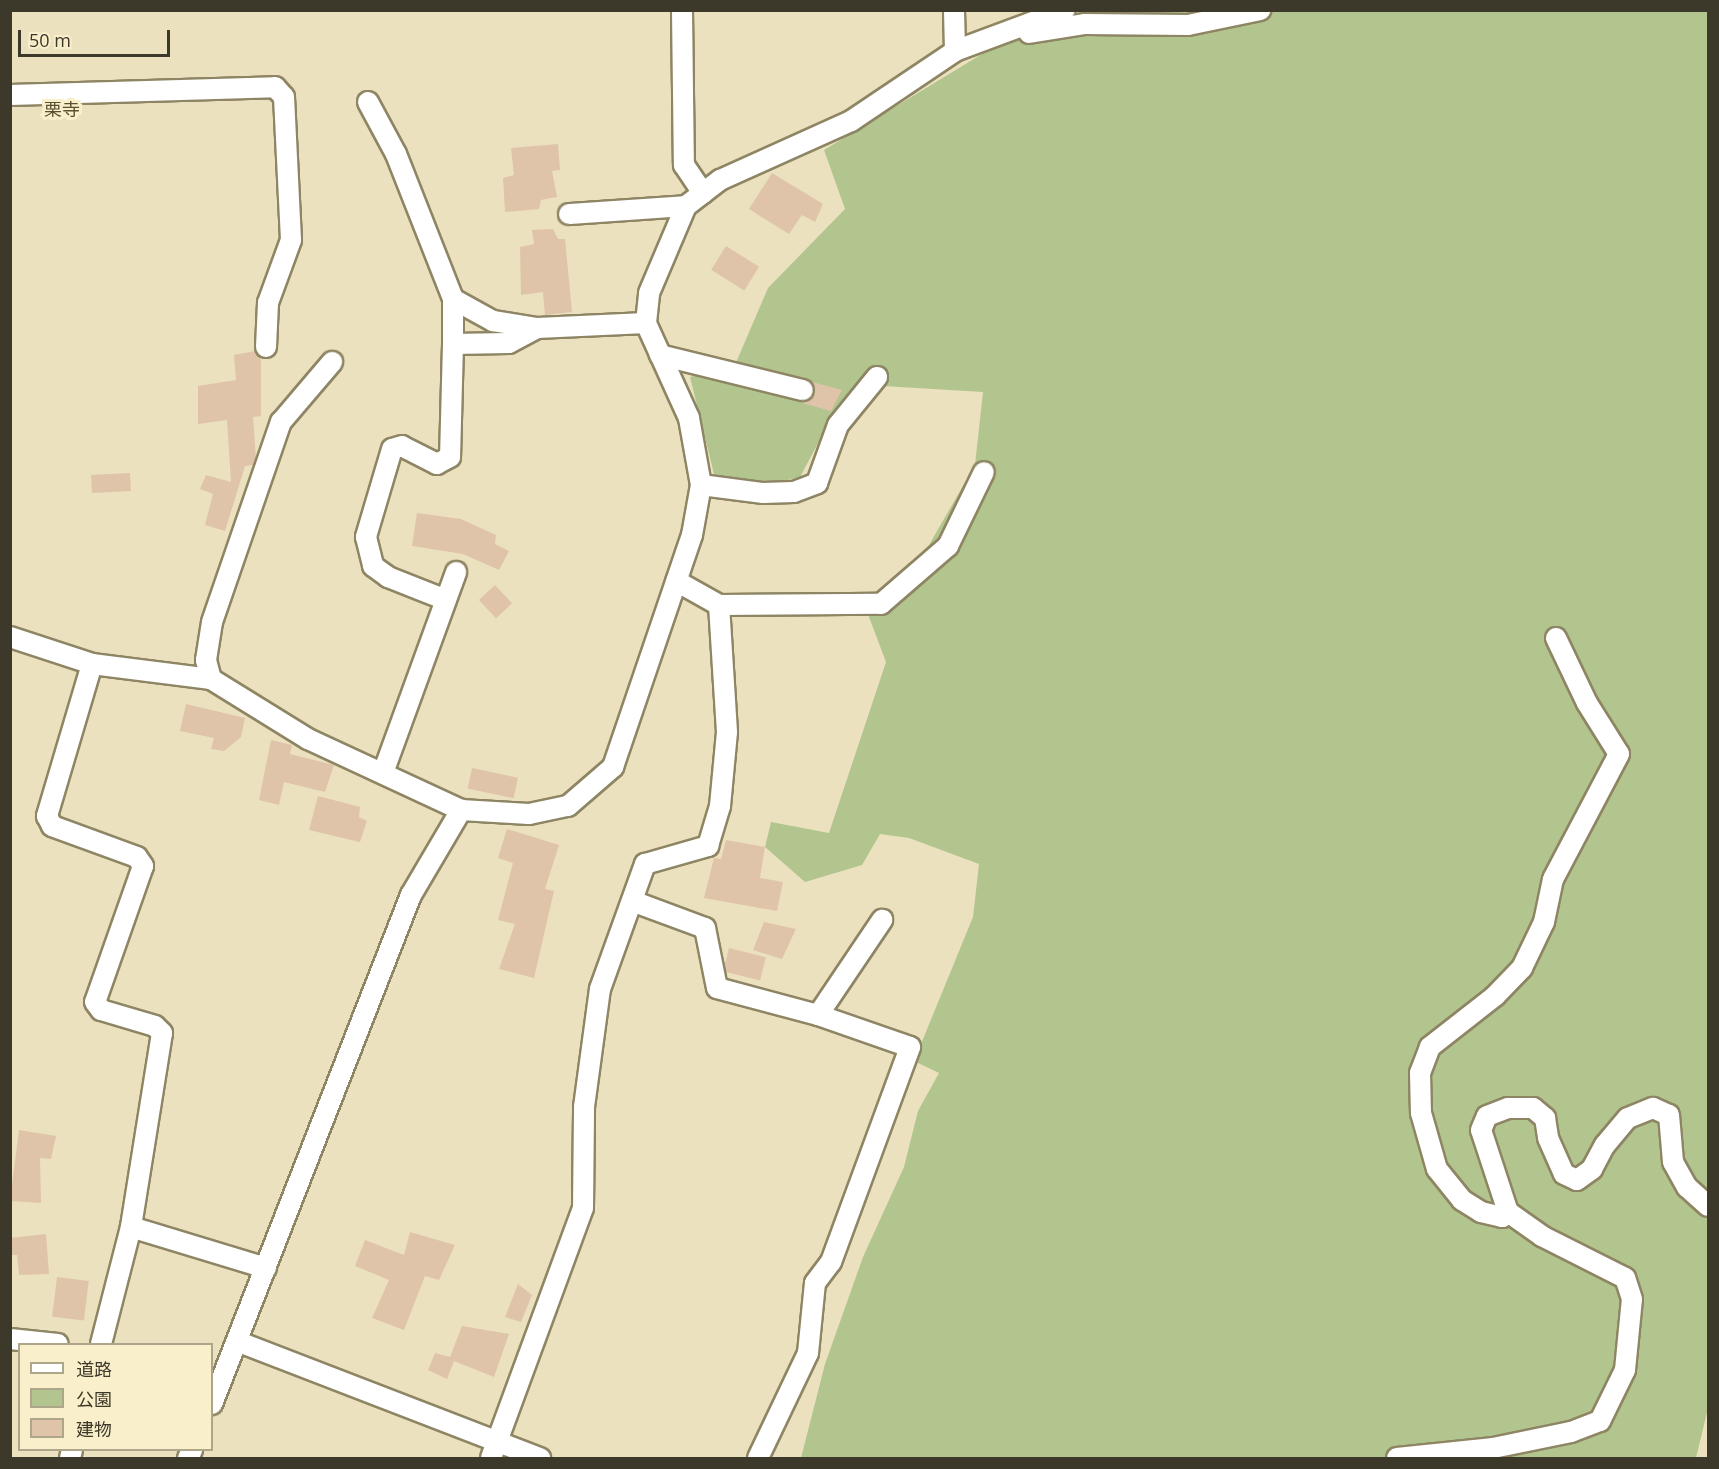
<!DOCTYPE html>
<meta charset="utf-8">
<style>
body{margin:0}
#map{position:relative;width:1719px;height:1469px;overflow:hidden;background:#ebe1be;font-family:"Open Sans","Noto Sans JP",sans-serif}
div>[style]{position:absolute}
.green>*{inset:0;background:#b2c58e}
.building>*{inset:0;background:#dfc4a9;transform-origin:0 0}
.roads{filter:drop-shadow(2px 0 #8e8564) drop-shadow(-2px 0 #8e8564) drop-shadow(0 2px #8e8564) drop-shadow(0 -2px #8e8564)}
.street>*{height:20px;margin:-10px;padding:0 10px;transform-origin:10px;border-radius:10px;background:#fff}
span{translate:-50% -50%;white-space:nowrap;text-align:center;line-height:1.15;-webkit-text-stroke:6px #f9efcb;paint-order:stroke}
.quarter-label{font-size:18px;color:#595131}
.frame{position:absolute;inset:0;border:12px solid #3c382a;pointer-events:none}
.legend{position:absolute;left:18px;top:1343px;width:195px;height:108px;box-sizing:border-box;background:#f9efcb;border:2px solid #ada68b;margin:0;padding:8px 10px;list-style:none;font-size:18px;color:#3c382a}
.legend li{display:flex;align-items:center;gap:12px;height:30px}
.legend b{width:30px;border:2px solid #ada68b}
.scale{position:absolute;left:18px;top:30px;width:152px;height:27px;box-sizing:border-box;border:3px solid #3c382a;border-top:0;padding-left:8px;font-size:18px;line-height:21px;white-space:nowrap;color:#3c382a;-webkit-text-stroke:4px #f9efcb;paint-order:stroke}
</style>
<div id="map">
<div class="green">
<div style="clip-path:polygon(1101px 11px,1708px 11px,1708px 1408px,1696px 1458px,801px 1458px,825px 1364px,863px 1257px,904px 1167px,918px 1111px,939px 1073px,914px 1061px,973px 917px,979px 864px,909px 838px,880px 834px,862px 865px,805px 882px,765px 847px,771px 822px,829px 833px,886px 662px,866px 609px,929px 545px,975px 465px,983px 392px,883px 386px,837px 408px,800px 477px,760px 487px,714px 474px,690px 377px,735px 365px,768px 288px,845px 209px,824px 150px,987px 51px)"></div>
</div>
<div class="building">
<div style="clip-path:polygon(558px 144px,560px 170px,552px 171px,557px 197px,541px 200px,539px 209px,505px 212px,503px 178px,514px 175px,511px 148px)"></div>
<div style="clip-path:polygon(772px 173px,823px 204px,815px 222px,802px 215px,789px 234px,749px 209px)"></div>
<div style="clip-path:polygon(553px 229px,558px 239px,565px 239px,572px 312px,545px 315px,543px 292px,521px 295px,520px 247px,534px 244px,532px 230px)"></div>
<div style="left:726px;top:246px;width:39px;height:28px;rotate:32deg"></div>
<div style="clip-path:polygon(255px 351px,261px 360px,261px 416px,253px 417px,256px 459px,253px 465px,245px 466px,225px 531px,205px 525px,213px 494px,200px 489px,206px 475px,231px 482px,227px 420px,198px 424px,198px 386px,236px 380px,234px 355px)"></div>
<div style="clip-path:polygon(812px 382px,842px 390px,831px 411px,802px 403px,814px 393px)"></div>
<div style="left:130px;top:473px;width:18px;height:39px;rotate:87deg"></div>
<div style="clip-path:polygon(417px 513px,461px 519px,496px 535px,495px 544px,509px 551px,499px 570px,463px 554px,412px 546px)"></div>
<div style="left:495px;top:585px;width:25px;height:22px;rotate:47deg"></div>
<div style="clip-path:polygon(186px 704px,245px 718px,241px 737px,224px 751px,211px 749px,214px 738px,180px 731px)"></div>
<div style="clip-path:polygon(271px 740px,292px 745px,290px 754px,334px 765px,325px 792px,284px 782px,279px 805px,259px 800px)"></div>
<div style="left:472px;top:768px;width:47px;height:21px;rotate:12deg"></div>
<div style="clip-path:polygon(318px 796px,360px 807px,359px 817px,367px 821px,360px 842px,309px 830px)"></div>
<div style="clip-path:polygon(507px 829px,559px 845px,545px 889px,554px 891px,534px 978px,499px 969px,515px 924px,498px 920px,513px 863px,498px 858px)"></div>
<div style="clip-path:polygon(726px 840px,765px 847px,760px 878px,783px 882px,777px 911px,704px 898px,714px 858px,721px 859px)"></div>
<div style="clip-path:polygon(764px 922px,796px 929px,782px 959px,753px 950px)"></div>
<div style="left:729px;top:948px;width:38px;height:24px;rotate:14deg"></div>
<div style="clip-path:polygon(19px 1130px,56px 1136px,51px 1159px,40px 1158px,41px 1203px,10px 1201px)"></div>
<div style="clip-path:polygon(410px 1232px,455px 1245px,439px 1280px,425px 1276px,404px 1330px,372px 1318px,389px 1280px,355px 1266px,365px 1240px,404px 1255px)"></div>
<div style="clip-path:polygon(46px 1234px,49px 1274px,19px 1275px,17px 1255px,10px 1255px,10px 1238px)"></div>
<div style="left:57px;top:1277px;width:32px;height:40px;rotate:7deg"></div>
<div style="clip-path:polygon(518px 1284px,532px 1295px,521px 1322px,505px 1317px)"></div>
<div style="clip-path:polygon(462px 1326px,509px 1334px,494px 1377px,454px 1361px,447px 1379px,428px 1370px,435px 1353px,450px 1357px)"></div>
</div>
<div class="roads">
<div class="street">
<div style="left:682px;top:10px;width:155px;rotate:89.3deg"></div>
<div style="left:684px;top:165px;width:34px;rotate:56deg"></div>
<div style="left:954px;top:10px;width:41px;rotate:88.6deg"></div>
<div style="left:1029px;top:33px;width:57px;rotate:-9.1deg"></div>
<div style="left:1085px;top:24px;width:103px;rotate:0.6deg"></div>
<div style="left:1188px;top:25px;width:74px;rotate:-11.8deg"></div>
<div style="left:10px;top:95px;width:265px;rotate:-1.7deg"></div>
<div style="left:275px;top:87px;width:13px;rotate:48deg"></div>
<div style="left:284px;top:97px;width:143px;rotate:87.2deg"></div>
<div style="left:291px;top:240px;width:67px;rotate:110.1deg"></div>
<div style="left:268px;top:303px;width:44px;rotate:92.6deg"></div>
<div style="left:368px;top:102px;width:59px;rotate:61.7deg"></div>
<div style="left:396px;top:154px;width:156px;rotate:68.5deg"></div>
<div style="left:453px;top:299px;width:45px;rotate:90deg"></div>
<div style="left:453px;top:344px;width:113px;rotate:91.5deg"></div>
<div style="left:450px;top:457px;width:15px;rotate:152deg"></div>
<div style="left:437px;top:464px;width:39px;rotate:-153deg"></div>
<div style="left:402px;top:446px;width:10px;rotate:163deg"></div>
<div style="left:392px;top:449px;width:92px;rotate:106.5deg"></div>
<div style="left:366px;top:537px;width:30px;rotate:76deg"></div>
<div style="left:373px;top:566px;width:19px;rotate:36deg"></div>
<div style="left:388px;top:577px;width:62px;rotate:21.6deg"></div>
<div style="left:569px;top:214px;width:117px;rotate:-3.9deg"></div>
<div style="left:453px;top:299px;width:46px;rotate:28.8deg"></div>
<div style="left:493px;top:321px;width:45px;rotate:9deg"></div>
<div style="left:537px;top:328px;width:109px;rotate:-2.6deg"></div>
<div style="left:453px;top:344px;width:56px;rotate:-1deg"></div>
<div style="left:509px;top:343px;width:32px;rotate:-28deg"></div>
<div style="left:660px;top:355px;width:147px;rotate:13.8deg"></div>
<div style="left:701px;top:485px;width:63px;rotate:7.4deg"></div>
<div style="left:763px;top:493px;width:31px;rotate:-2deg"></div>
<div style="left:794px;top:492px;width:25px;rotate:-21deg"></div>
<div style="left:817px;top:483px;width:62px;rotate:-70.1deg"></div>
<div style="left:838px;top:425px;width:62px;rotate:-50.9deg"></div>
<div style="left:719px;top:605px;width:162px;rotate:-0.4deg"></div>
<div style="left:881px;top:604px;width:89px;rotate:-40.9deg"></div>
<div style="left:948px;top:546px;width:82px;rotate:-64.1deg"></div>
<div style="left:10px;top:637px;width:86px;rotate:18.2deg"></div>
<div style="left:92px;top:664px;width:120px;rotate:7.2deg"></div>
<div style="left:211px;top:679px;width:114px;rotate:31.7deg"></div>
<div style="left:308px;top:739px;width:169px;rotate:24.9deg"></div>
<div style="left:461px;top:810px;width:68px;rotate:3.4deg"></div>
<div style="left:529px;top:814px;width:40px;rotate:-12deg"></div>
<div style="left:568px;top:806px;width:60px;rotate:-40.9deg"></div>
<div style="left:613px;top:767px;width:245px;rotate:-71.2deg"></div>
<div style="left:692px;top:535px;width:51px;rotate:-79.8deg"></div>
<div style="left:701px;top:485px;width:68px;rotate:-100.2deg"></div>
<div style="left:689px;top:418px;width:104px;rotate:-114.4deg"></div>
<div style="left:646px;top:323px;width:30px;rotate:-84deg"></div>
<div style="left:649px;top:293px;width:95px;rotate:-67deg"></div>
<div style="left:686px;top:206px;width:43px;rotate:-37.4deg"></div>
<div style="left:720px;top:180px;width:144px;rotate:-24.2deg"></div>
<div style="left:851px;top:121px;width:125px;rotate:-33.9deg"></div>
<div style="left:955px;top:51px;width:117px;rotate:-20.4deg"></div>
<div style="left:1556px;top:638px;width:72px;rotate:64.5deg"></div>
<div style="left:1587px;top:703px;width:60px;rotate:57.9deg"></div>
<div style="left:1619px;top:754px;width:141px;rotate:117.8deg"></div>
<div style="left:1553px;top:879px;width:44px;rotate:101.8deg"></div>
<div style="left:1544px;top:922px;width:51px;rotate:115.6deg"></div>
<div style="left:1522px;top:968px;width:39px;rotate:134deg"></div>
<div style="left:1495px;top:996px;width:83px;rotate:141.9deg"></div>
<div style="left:1430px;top:1047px;width:28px;rotate:111deg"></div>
<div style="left:1420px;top:1073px;width:40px;rotate:88.6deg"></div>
<div style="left:1421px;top:1113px;width:58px;rotate:74.1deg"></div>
<div style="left:1437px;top:1169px;width:40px;rotate:51deg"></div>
<div style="left:1462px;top:1200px;width:22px;rotate:32deg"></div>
<div style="left:1481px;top:1212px;width:22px;rotate:13deg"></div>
<div style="left:1502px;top:1217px;width:8px;rotate:-40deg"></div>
<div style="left:1508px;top:1212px;width:86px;rotate:-108.2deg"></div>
<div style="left:1481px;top:1130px;width:15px;rotate:-67deg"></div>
<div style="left:1487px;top:1116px;width:22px;rotate:-21deg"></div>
<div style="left:1508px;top:1108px;width:25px"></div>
<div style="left:1533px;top:1108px;width:16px;rotate:40deg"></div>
<div style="left:1545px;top:1118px;width:20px;rotate:81deg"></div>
<div style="left:1548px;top:1138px;width:39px;rotate:66deg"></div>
<div style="left:1564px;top:1174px;width:14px;rotate:25deg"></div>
<div style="left:1577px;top:1180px;width:19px;rotate:-36deg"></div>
<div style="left:1592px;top:1169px;width:27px;rotate:-62deg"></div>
<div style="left:1605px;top:1145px;width:35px;rotate:-50deg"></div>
<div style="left:1628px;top:1118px;width:27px;rotate:-22deg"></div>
<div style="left:1653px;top:1108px;width:17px;rotate:24deg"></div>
<div style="left:1669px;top:1115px;width:47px;rotate:85.1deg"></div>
<div style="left:1673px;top:1162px;width:29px;rotate:61deg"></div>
<div style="left:1687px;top:1187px;width:28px;rotate:42deg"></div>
<div style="left:92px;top:664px;width:159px;rotate:106.5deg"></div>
<div style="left:47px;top:816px;width:11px;rotate:63deg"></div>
<div style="left:52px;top:826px;width:90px;rotate:20deg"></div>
<div style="left:137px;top:857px;width:11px;rotate:56deg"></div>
<div style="left:143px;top:866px;width:144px;rotate:109.4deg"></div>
<div style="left:95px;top:1002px;width:10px;rotate:53deg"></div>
<div style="left:101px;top:1010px;width:56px;rotate:16.5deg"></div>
<div style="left:155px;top:1026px;width:10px;rotate:45deg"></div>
<div style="left:162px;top:1033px;width:196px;rotate:99.1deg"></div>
<div style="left:131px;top:1227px;width:121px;rotate:104.4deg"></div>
<div style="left:211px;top:679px;width:20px;rotate:-105deg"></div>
<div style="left:206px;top:660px;width:38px;rotate:-81deg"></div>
<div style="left:212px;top:622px;width:212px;rotate:-71deg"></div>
<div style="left:281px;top:422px;width:79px;rotate:-49.6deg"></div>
<div style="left:383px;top:773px;width:214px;rotate:-70deg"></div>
<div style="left:632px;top:901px;width:78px;rotate:20.3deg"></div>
<div style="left:705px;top:928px;width:61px;rotate:78.7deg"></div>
<div style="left:717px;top:988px;width:105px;rotate:15deg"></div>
<div style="left:818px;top:1015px;width:115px;rotate:-56deg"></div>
<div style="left:131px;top:1227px;width:141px;rotate:16.9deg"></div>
<div style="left:10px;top:1339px;width:48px;rotate:5.9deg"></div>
<div style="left:239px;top:1342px;width:323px;rotate:21.1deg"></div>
<div style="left:212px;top:1404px;width:547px;rotate:-68.65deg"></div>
<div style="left:411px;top:895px;width:99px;rotate:-59.5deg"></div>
<div style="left:70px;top:1458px;width:8px;rotate:-76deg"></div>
<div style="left:188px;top:1458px;width:9px;rotate:-63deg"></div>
<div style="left:491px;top:1458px;width:266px;rotate:-69.8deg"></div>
<div style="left:583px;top:1208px;width:101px;rotate:-89.4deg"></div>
<div style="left:584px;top:1107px;width:119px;rotate:-82.3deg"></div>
<div style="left:600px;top:989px;width:133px;rotate:-70.2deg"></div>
<div style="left:645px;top:864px;width:66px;rotate:-15.9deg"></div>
<div style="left:708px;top:846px;width:42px;rotate:-73.3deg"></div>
<div style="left:720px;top:806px;width:74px;rotate:-84.6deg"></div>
<div style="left:727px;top:732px;width:127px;rotate:-93.6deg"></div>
<div style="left:719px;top:605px;width:49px;rotate:-150.8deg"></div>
<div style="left:758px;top:1458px;width:116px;rotate:-64.5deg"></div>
<div style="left:808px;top:1353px;width:70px;rotate:-84.3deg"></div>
<div style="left:815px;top:1283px;width:26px;rotate:-53deg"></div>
<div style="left:831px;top:1262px;width:229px;rotate:-69.8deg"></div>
<div style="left:910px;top:1047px;width:97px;rotate:-160.8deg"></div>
<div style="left:1397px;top:1458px;width:97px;rotate:-5.9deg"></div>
<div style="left:1493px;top:1448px;width:80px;rotate:-11.6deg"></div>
<div style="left:1571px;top:1432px;width:31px;rotate:-21deg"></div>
<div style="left:1600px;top:1421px;width:57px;rotate:-63.9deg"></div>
<div style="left:1625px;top:1370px;width:71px;rotate:-84.4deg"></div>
<div style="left:1632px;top:1299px;width:22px;rotate:-108deg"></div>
<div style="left:1625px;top:1278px;width:93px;rotate:-153.2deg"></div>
<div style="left:1542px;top:1236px;width:42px;rotate:-144.8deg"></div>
</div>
</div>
<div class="quarter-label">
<span style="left:62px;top:109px">栗寺</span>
</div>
<div class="frame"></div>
<ul class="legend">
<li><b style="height:8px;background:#fff"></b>道路</li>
<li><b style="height:16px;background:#b2c58e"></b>公園</li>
<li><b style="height:16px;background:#dfc4a9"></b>建物</li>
</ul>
<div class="scale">50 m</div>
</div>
